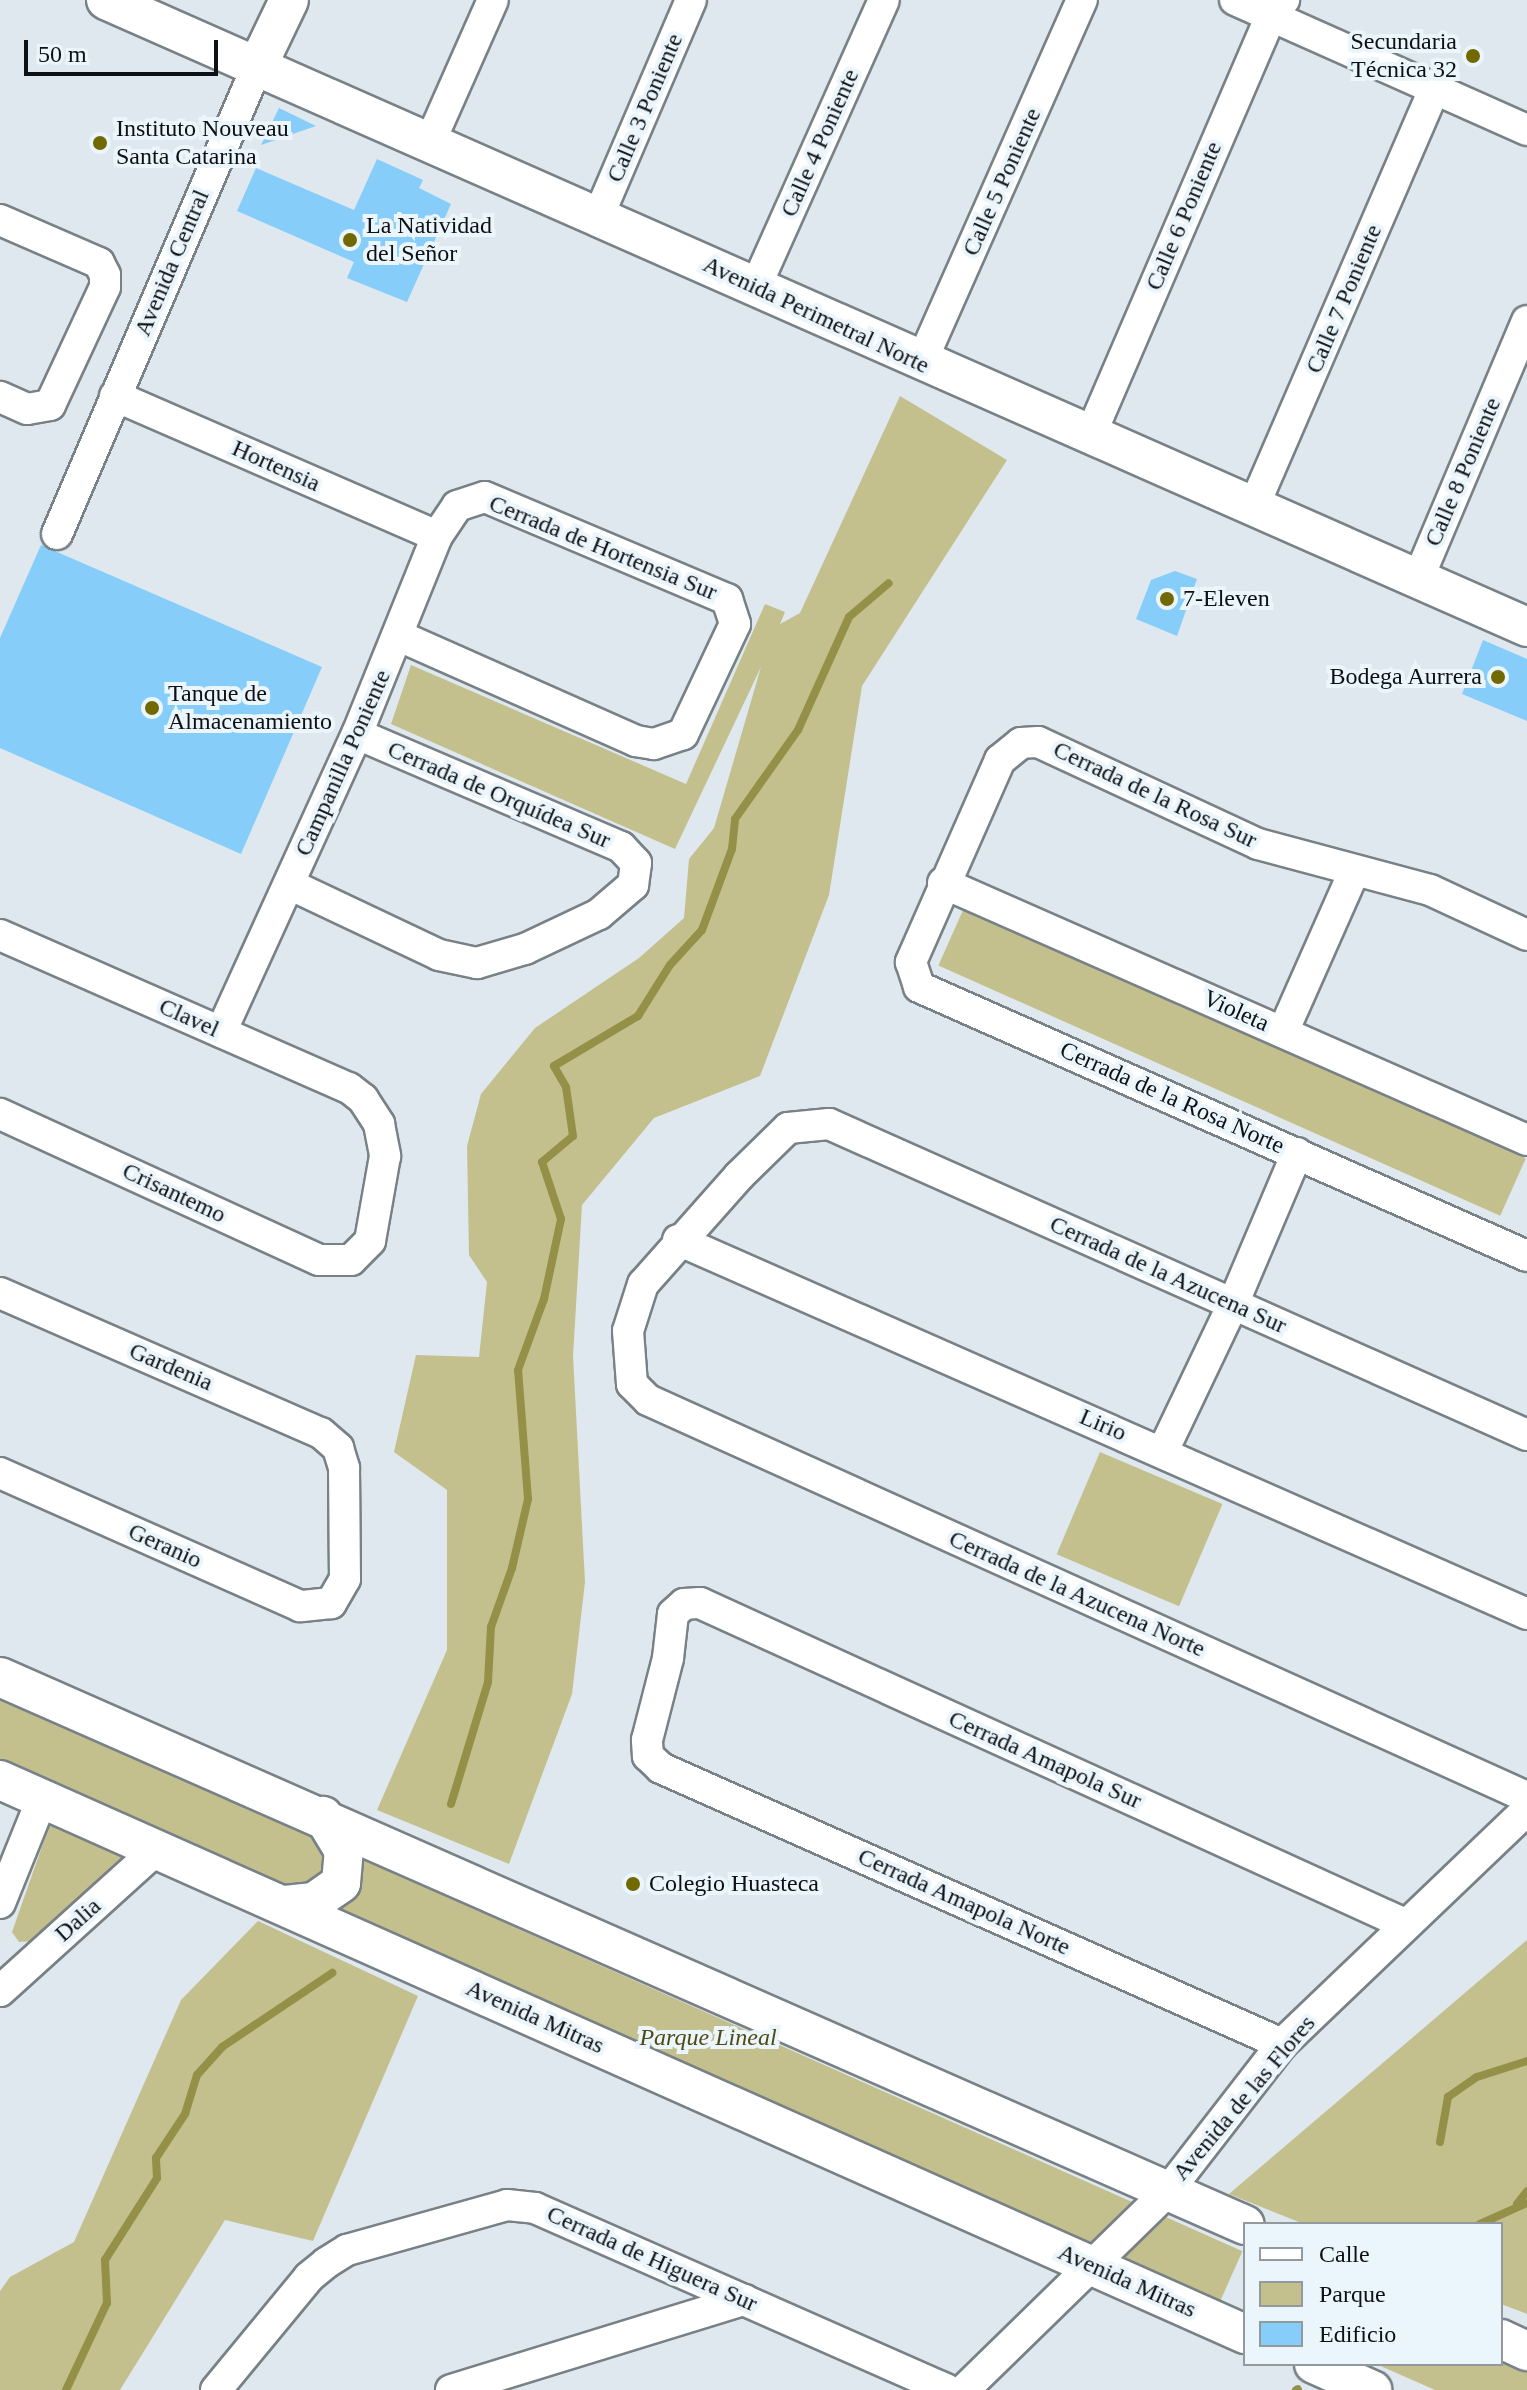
<!DOCTYPE html>
<meta charset="utf-8">
<style>
body{margin:0}
#map{position:relative;width:1527px;height:2390px;overflow:hidden;background:#dee8ee;font-family:Georgia,serif}
div>[style]{position:absolute}
.green>*{inset:0;background:#c3c08e;transform-origin:0 0}
.stream>*{height:8px;margin:-4px;padding:0 4px;transform-origin:4px;border-radius:4px;background:#959048}
.building>*{inset:0;background:#86cef9}
.roads{filter:drop-shadow(2px 0 #788186) drop-shadow(-2px 0 #788186) drop-shadow(0 2px #788186) drop-shadow(0 -2px #788186)}
.minor>*{height:30px;margin:-15px;padding:0 15px;transform-origin:15px;border-radius:15px;background:#fff}
.tertiary>*{height:38px;margin:-19px;padding:0 19px;transform-origin:19px;border-radius:19px;background:#fff}
.dots>*{width:22px;height:22px;translate:-50% -50%;box-sizing:border-box;border:4px solid #ebf5fc;border-radius:50%}
span{translate:-50% -50%;white-space:nowrap;text-align:center;line-height:1.15;-webkit-text-stroke:8px #ebf5fc;paint-order:stroke}
.poi-label{font-size:24px;color:#0d1113}
.right{translate:-100% -50%;text-align:right}
.left{translate:0 -50%;text-align:left}
.street-label{font-size:24px;color:#0d1113}
.park-label{font-size:24px;color:#4f4a12;font-style:italic}
.legend{position:absolute;left:1243px;top:2222px;width:260px;height:144px;box-sizing:border-box;background:#ebf5fc;border:2px solid #929a9f;margin:0;padding:10px 14px;list-style:none;font-size:24px;color:#0d1113}
.legend li{display:flex;align-items:center;gap:16px;height:40px}
.legend b{width:40px;border:2px solid #929a9f}
.scale{position:absolute;left:24px;top:40px;width:194px;height:36px;box-sizing:border-box;border:4px solid #0d1113;border-top:0;padding-left:10px;font-size:24px;line-height:28px;white-space:nowrap;color:#0d1113;-webkit-text-stroke:6px #ebf5fc;paint-order:stroke}
</style>
<div id="map">
<div class="green">
<div style="clip-path:polygon(900px 396px,1007px 460px,862px 686px,829px 895px,760px 1076px,654px 1118px,582px 1205px,573px 1356px,585px 1582px,572px 1694px,509px 1864px,377px 1810px,447px 1650px,447px 1490px,394px 1452px,416px 1355px,479px 1357px,487px 1282px,469px 1255px,467px 1146px,481px 1094px,535px 1028px,639px 958px,684px 918px,689px 859px,714px 828px,761px 667px,675px 849px,391px 724px,411px 665px,686px 784px,765px 604px,785px 612px,780px 624px,800px 613px)"></div>
<div style="left:964px;top:908px;width:615px;height:63px;rotate:24deg"></div>
<div style="left:1100px;top:1452px;width:133px;height:111px;rotate:23deg"></div>
<div style="left:0;top:1698px;width:1360px;height:61px;rotate:24deg"></div>
<div style="clip-path:polygon(51px 1821px,124px 1856px,33px 1941px,19px 1942px,12px 1932px)"></div>
<div style="clip-path:polygon(258px 1921px,418px 1996px,313px 2241px,225px 2220px,120px 2390px,0 2390px,0 2291px,10px 2277px,74px 2242px,181px 2000px)"></div>
<div style="clip-path:polygon(1527px 1940px,1527px 2314px,1501px 2304px,1501px 2224px,1304px 2224px,1229px 2194px)"></div>
<div style="clip-path:polygon(1501px 2359px,1527px 2371px,1527px 2390px,1435px 2390px,1376px 2364px,1501px 2364px)"></div>
</div>
<div class="stream">
<div style="left:451px;top:1804px;width:127px;rotate:-73.1deg"></div>
<div style="left:488px;top:1682px;width:55px;rotate:-86.9deg"></div>
<div style="left:491px;top:1627px;width:63px;rotate:-70.4deg"></div>
<div style="left:512px;top:1568px;width:71px;rotate:-76.9deg"></div>
<div style="left:528px;top:1499px;width:129px;rotate:-94.4deg"></div>
<div style="left:518px;top:1370px;width:76px;rotate:-69.9deg"></div>
<div style="left:544px;top:1299px;width:82px;rotate:-78deg"></div>
<div style="left:561px;top:1219px;width:60px;rotate:-108.4deg"></div>
<div style="left:542px;top:1162px;width:40px;rotate:-40deg"></div>
<div style="left:573px;top:1136px;width:49px;rotate:-98.1deg"></div>
<div style="left:566px;top:1087px;width:24px;rotate:-120deg"></div>
<div style="left:554px;top:1066px;width:98px;rotate:-30.8deg"></div>
<div style="left:638px;top:1016px;width:60px;rotate:-57.9deg"></div>
<div style="left:670px;top:965px;width:47px;rotate:-47.6deg"></div>
<div style="left:702px;top:930px;width:86px;rotate:-69.7deg"></div>
<div style="left:732px;top:849px;width:30px;rotate:-84deg"></div>
<div style="left:735px;top:819px;width:109px;rotate:-54.7deg"></div>
<div style="left:798px;top:730px;width:124px;rotate:-65.7deg"></div>
<div style="left:849px;top:617px;width:52px;rotate:-40.4deg"></div>
<div style="left:1440px;top:2142px;width:46px;rotate:-79.9deg"></div>
<div style="left:1448px;top:2097px;width:35px;rotate:-35deg"></div>
<div style="left:1477px;top:2077px;width:52px;rotate:-17.7deg"></div>
<div style="left:1517px;top:2204px;width:16px;rotate:-52deg"></div>
<div style="left:1480px;top:2224px;width:51px;rotate:-24.1deg"></div>
<div style="left:66px;top:2390px;width:96px;rotate:-64.8deg"></div>
<div style="left:107px;top:2303px;width:43px;rotate:-92.7deg"></div>
<div style="left:105px;top:2260px;width:97px;rotate:-57.6deg"></div>
<div style="left:157px;top:2178px;width:20px;rotate:-93deg"></div>
<div style="left:156px;top:2158px;width:53px;rotate:-56.6deg"></div>
<div style="left:185px;top:2114px;width:41px;rotate:-72.9deg"></div>
<div style="left:197px;top:2075px;width:38px;rotate:-48deg"></div>
<div style="left:222px;top:2047px;width:133px;rotate:-33.9deg"></div>
<div style="left:1296px;top:2390px;width:2px;rotate:-27deg"></div>
</div>
<div class="building">
<div style="clip-path:polygon(279px 108px,316px 126px,261px 145px)"></div>
<div style="clip-path:polygon(377px 159px,423px 180px,419px 188px,451px 204px,407px 302px,347px 278px,354px 262px,237px 211px,256px 168px,354px 210px)"></div>
<div style="clip-path:polygon(41px 545px,322px 667px,241px 854px,0 748px,0 638px)"></div>
<div style="clip-path:polygon(1175px 571px,1197px 579px,1177px 636px,1136px 619px,1151px 580px)"></div>
<div style="clip-path:polygon(1483px 640px,1527px 659px,1527px 721px,1462px 694px)"></div>
</div>
<div class="roads">
<div class="minor">
<div style="left:1235px;top:0;width:320px;rotate:24deg"></div>
<div style="left:430px;top:142px;width:155px;rotate:-66.1deg"></div>
<div style="left:598px;top:217px;width:236px;rotate:-66.8deg"></div>
<div style="left:0;top:220px;width:108px;rotate:23.5deg"></div>
<div style="left:99px;top:263px;width:13px;rotate:63deg"></div>
<div style="left:105px;top:275px;width:12px;rotate:90deg"></div>
<div style="left:105px;top:287px;width:130px;rotate:115deg"></div>
<div style="left:50px;top:405px;width:23px;rotate:170deg"></div>
<div style="left:27px;top:409px;width:30px;rotate:-156deg"></div>
<div style="left:756px;top:286px;width:313px;rotate:-65.9deg"></div>
<div style="left:921px;top:363px;width:397px;rotate:-66.1deg"></div>
<div style="left:115px;top:396px;width:351px;rotate:23.5deg"></div>
<div style="left:1090px;top:436px;width:457px;rotate:-66.7deg"></div>
<div style="left:1271px;top:16px;width:21px;rotate:-51deg"></div>
<div style="left:1253px;top:508px;width:456px;rotate:-66.6deg"></div>
<div style="left:57px;top:534px;width:506px;rotate:-66.83deg"></div>
<div style="left:1418px;top:579px;width:280px;rotate:-67.1deg"></div>
<div style="left:943px;top:883px;width:638px;rotate:23.75deg"></div>
<div style="left:289px;top:884px;width:166px;rotate:25.3deg"></div>
<div style="left:439px;top:955px;width:39px;rotate:12deg"></div>
<div style="left:477px;top:963px;width:50px;rotate:-16.3deg"></div>
<div style="left:525px;top:949px;width:82px;rotate:-25.3deg"></div>
<div style="left:599px;top:914px;width:45px;rotate:-40.5deg"></div>
<div style="left:633px;top:885px;width:22px;rotate:-82deg"></div>
<div style="left:636px;top:863px;width:22px;rotate:-133deg"></div>
<div style="left:621px;top:847px;width:287px;rotate:-156.8deg"></div>
<div style="left:0;top:935px;width:381px;rotate:23.7deg"></div>
<div style="left:349px;top:1088px;width:18px;rotate:38deg"></div>
<div style="left:363px;top:1099px;width:30px;rotate:57deg"></div>
<div style="left:379px;top:1124px;width:33px;rotate:79deg"></div>
<div style="left:385px;top:1156px;width:86px;rotate:100deg"></div>
<div style="left:370px;top:1241px;width:27px;rotate:135deg"></div>
<div style="left:351px;top:1260px;width:32px;rotate:180deg"></div>
<div style="left:319px;top:1260px;width:351px;rotate:-155.4deg"></div>
<div style="left:1527px;top:935px;width:107px;rotate:-155.1deg"></div>
<div style="left:1430px;top:890px;width:178px;rotate:-165deg"></div>
<div style="left:1258px;top:844px;width:242px;rotate:-155.1deg"></div>
<div style="left:1038px;top:742px;width:17px;rotate:177deg"></div>
<div style="left:1021px;top:743px;width:27px;rotate:141deg"></div>
<div style="left:1000px;top:760px;width:221px;rotate:113.8deg"></div>
<div style="left:911px;top:962px;width:26px;rotate:72deg"></div>
<div style="left:919px;top:987px;width:665px;rotate:23.87deg"></div>
<div style="left:221px;top:1032px;width:328px;rotate:-65.5deg"></div>
<div style="left:357px;top:734px;width:214px;rotate:-68deg"></div>
<div style="left:437px;top:536px;width:36px;rotate:-56deg"></div>
<div style="left:457px;top:506px;width:29px;rotate:-18deg"></div>
<div style="left:485px;top:497px;width:263px;rotate:22.9deg"></div>
<div style="left:727px;top:599px;width:26px;rotate:72deg"></div>
<div style="left:735px;top:624px;width:122px;rotate:115.3deg"></div>
<div style="left:683px;top:734px;width:31px;rotate:161deg"></div>
<div style="left:654px;top:744px;width:18px;rotate:-171deg"></div>
<div style="left:636px;top:741px;width:259px;rotate:-156.1deg"></div>
<div style="left:1283px;top:1032px;width:175px;rotate:-66.1deg"></div>
<div style="left:678px;top:1240px;width:928px;rotate:23.77deg"></div>
<div style="left:0;top:1293px;width:350px;rotate:23.6deg"></div>
<div style="left:321px;top:1433px;width:23px;rotate:41deg"></div>
<div style="left:338px;top:1448px;width:21px;rotate:73deg"></div>
<div style="left:344px;top:1468px;width:111px;rotate:89.5deg"></div>
<div style="left:345px;top:1579px;width:28px;rotate:120deg"></div>
<div style="left:331px;top:1603px;width:31px;rotate:174deg"></div>
<div style="left:300px;top:1606px;width:328px;rotate:-156.1deg"></div>
<div style="left:1527px;top:1435px;width:764px;rotate:-155.98deg"></div>
<div style="left:829px;top:1124px;width:41px;rotate:174.4deg"></div>
<div style="left:788px;top:1128px;width:69px;rotate:135.6deg"></div>
<div style="left:739px;top:1176px;width:144px;rotate:131.6deg"></div>
<div style="left:643px;top:1284px;width:49px;rotate:107.7deg"></div>
<div style="left:628px;top:1331px;width:53px;rotate:85.7deg"></div>
<div style="left:632px;top:1384px;width:23px;rotate:45deg"></div>
<div style="left:648px;top:1400px;width:964px;rotate:24.31deg"></div>
<div style="left:1163px;top:1451px;width:163px;rotate:-64.5deg"></div>
<div style="left:1233px;top:1304px;width:164px;rotate:-67deg"></div>
<div style="left:0;top:1903px;width:112px;rotate:-68deg"></div>
<div style="left:0;top:1991px;width:210px;rotate:-42.1deg"></div>
<div style="left:1282px;top:2044px;width:680px;rotate:-156.04deg"></div>
<div style="left:661px;top:1768px;width:18px;rotate:-137deg"></div>
<div style="left:648px;top:1756px;width:16px;rotate:-94deg"></div>
<div style="left:647px;top:1740px;width:85px;rotate:-75.6deg"></div>
<div style="left:668px;top:1658px;width:44px;rotate:-83.5deg"></div>
<div style="left:673px;top:1614px;width:15px;rotate:-42deg"></div>
<div style="left:684px;top:1604px;width:16px;rotate:-4deg"></div>
<div style="left:700px;top:1603px;width:775px;rotate:24.48deg"></div>
<div style="left:216px;top:2390px;width:146px;rotate:-50.5deg"></div>
<div style="left:309px;top:2277px;width:22px;rotate:-39deg"></div>
<div style="left:326px;top:2263px;width:25px;rotate:-32deg"></div>
<div style="left:347px;top:2250px;width:166px;rotate:-15.7deg"></div>
<div style="left:507px;top:2205px;width:28px;rotate:6deg"></div>
<div style="left:535px;top:2208px;width:450px;rotate:23.8deg"></div>
<div style="left:451px;top:2390px;width:307px;rotate:-17.1deg"></div>
<div style="left:964px;top:2390px;width:285px;rotate:-44.3deg"></div>
<div style="left:1168px;top:2191px;width:186px;rotate:-52.2deg"></div>
<div style="left:1282px;top:2044px;width:339px;rotate:-43.7deg"></div>
</div>
<div class="tertiary">
<div style="left:106px;top:0;width:1553px;rotate:23.81deg"></div>
<div style="left:256px;top:69px;width:76px;rotate:-64.4deg"></div>
<div style="left:0;top:1677px;width:1360px;rotate:23.76deg"></div>
<div style="left:0;top:1780px;width:1363px;rotate:23.99deg"></div>
<div style="left:285px;top:1905px;width:29px;rotate:-6deg"></div>
<div style="left:314px;top:1902px;width:33px;rotate:-35deg"></div>
<div style="left:341px;top:1883px;width:32px;rotate:-85deg"></div>
<div style="left:344px;top:1851px;width:41px;rotate:-121deg"></div>
<div style="left:1501px;top:2339px;width:29px;rotate:25deg"></div>
<div style="left:1314px;top:2364px;width:64px;rotate:24.1deg"></div>
</div>
</div>
<div class="dots">
<div style="left:1473px;top:56px;background:#716902"></div>
<div style="left:100px;top:143px;background:#716902"></div>
<div style="left:350px;top:240px;background:#716902"></div>
<div style="left:1167px;top:599px;background:#716902"></div>
<div style="left:1498px;top:677px;background:#716902"></div>
<div style="left:152px;top:708px;background:#716902"></div>
<div style="left:633px;top:1884px;background:#716902"></div>
</div>
<div class="poi-label">
<span class="right" style="left:1457px;top:56px">Secundaria<br>Técnica 32</span>
<span class="left" style="left:116px;top:143px">Instituto Nouveau<br>Santa Catarina</span>
<span class="left" style="left:366px;top:240px">La Natividad<br>del Señor</span>
<span class="left" style="left:1183px;top:599px">7-Eleven</span>
<span class="right" style="left:1482px;top:677px">Bodega Aurrera</span>
<span class="left" style="left:168px;top:708px">Tanque de<br>Almacenamiento</span>
<span class="left" style="left:649px;top:1884px">Colegio Huasteca</span>
</div>
<div class="street-label">
<span style="left:645px;top:108px;rotate:-67deg">Calle 3 Poniente</span>
<span style="left:820px;top:143px;rotate:-66deg">Calle 4 Poniente</span>
<span style="left:1002px;top:182px;rotate:-66deg">Calle 5 Poniente</span>
<span style="left:1184px;top:216px;rotate:-67deg">Calle 6 Poniente</span>
<span style="left:172px;top:263px;rotate:-67deg">Avenida Central</span>
<span style="left:1344px;top:299px;rotate:-67deg">Calle 7 Poniente</span>
<span style="left:816px;top:315px;rotate:25deg">Avenida Perimetral Norte</span>
<span style="left:276px;top:466px;rotate:24deg">Hortensia</span>
<span style="left:1463px;top:472px;rotate:-67deg">Calle 8 Poniente</span>
<span style="left:603px;top:548px;rotate:22deg">Cerrada de Hortensia Sur</span>
<span style="left:343px;top:763px;rotate:-66deg">Campanilla Poniente</span>
<span style="left:499px;top:795px;rotate:23deg">Cerrada de Orquídea Sur</span>
<span style="left:1155px;top:795px;rotate:25deg">Cerrada de la Rosa Sur</span>
<span style="left:1236px;top:1011px;rotate:24deg">Violeta</span>
<span style="left:189px;top:1018px;rotate:24deg">Clavel</span>
<span style="left:1172px;top:1098px;rotate:24deg">Cerrada de la Rosa Norte</span>
<span style="left:174px;top:1193px;rotate:25deg">Crisantemo</span>
<span style="left:1168px;top:1275px;rotate:24deg">Cerrada de la Azucena Sur</span>
<span style="left:171px;top:1367px;rotate:23deg">Gardenia</span>
<span style="left:1103px;top:1425px;rotate:23deg">Lirio</span>
<span style="left:165px;top:1546px;rotate:24deg">Geranio</span>
<span style="left:1077px;top:1594px;rotate:24deg">Cerrada de la Azucena Norte</span>
<span style="left:1045px;top:1760px;rotate:24deg">Cerrada Amapola Sur</span>
<span style="left:964px;top:1902px;rotate:24deg">Cerrada Amapola Norte</span>
<span style="left:78px;top:1920px;rotate:-42deg">Dalia</span>
<span style="left:535px;top:2017px;rotate:24deg">Avenida Mitras</span>
<span style="left:1244px;top:2098px;rotate:-50deg">Avenida de las Flores</span>
<span style="left:652px;top:2259px;rotate:24deg">Cerrada de Higuera Sur</span>
<span style="left:1127px;top:2281px;rotate:24deg">Avenida Mitras</span>
</div>
<div class="park-label">
<span style="left:708px;top:2038px">Parque Lineal</span>
</div>
<ul class="legend">
<li><b style="height:10px;background:#fff"></b>Calle</li>
<li><b style="height:22px;background:#c3c08e"></b>Parque</li>
<li><b style="height:22px;background:#86cef9"></b>Edificio</li>
</ul>
<div class="scale">50 m</div>
</div>
